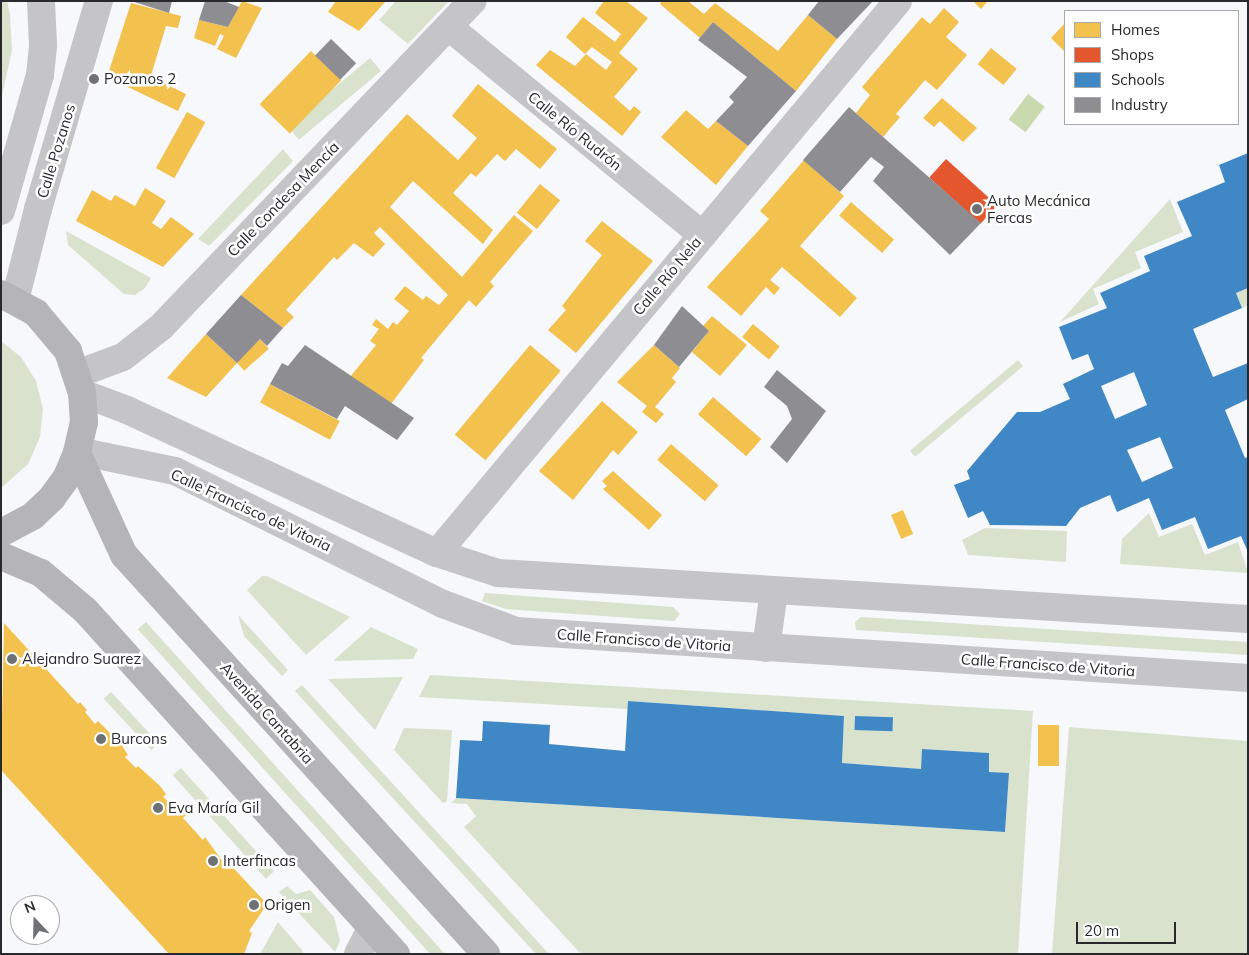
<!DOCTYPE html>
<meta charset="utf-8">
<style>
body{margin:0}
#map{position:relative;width:1249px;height:955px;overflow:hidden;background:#f7f8fc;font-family:Mulish,sans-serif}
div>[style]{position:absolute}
.green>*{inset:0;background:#d8e2cd;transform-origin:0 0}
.water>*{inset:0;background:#c8daae;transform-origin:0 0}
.homes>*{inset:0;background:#f2c14e;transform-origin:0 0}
.shops>*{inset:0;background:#e4572e;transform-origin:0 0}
.schools>*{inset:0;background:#3f88c5;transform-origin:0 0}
.industry>*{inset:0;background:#8d8d92;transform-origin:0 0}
.minor>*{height:28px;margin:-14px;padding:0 14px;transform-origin:14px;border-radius:14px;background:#c5c5c7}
.major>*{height:28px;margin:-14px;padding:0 14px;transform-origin:14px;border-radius:14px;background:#b5b5b7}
.dots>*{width:14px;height:14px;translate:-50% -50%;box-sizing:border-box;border:2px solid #fff;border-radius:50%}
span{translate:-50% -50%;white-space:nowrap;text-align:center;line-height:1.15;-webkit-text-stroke:5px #fff;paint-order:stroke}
.poi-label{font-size:15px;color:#28292d}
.left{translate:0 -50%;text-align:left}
.street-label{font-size:15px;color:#28292d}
.frame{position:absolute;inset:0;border:2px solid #28292d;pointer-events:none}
.legend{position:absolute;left:1064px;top:10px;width:175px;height:115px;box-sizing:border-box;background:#fff;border:1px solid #a9a9ab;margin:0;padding:6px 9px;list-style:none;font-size:15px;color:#28292d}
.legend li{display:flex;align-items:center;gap:10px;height:25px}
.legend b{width:25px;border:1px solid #a9a9ab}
.north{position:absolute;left:10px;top:895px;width:50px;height:50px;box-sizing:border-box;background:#fff;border:1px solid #a9a9ab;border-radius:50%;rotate:339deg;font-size:14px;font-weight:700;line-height:20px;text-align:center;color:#28292d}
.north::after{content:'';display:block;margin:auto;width:18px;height:22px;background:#707175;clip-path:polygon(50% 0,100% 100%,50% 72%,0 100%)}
.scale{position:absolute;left:1076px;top:922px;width:100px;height:22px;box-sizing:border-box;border:2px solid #28292d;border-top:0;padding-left:6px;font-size:15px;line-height:18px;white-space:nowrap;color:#28292d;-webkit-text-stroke:4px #fff;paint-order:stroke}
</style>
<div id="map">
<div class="green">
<div style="clip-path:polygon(1px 1px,7px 1px,10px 15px,12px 50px,1px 100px)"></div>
<div style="clip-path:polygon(396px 1px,449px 1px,408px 44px,379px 20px)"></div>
<div style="left:370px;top:58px;width:17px;height:107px;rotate:50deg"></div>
<div style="clip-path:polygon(283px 149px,293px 161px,209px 246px,198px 239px)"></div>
<div style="clip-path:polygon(1170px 199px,1183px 232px,1135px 252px,1141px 268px,1093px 289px,1099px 304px,1060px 322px)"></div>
<div style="clip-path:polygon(66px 231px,151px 278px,145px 288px,135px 295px,124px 294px,68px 245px)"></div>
<div style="clip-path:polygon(1248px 288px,1248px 305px,1242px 308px,1236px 293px)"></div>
<div style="clip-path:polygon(1px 341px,21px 357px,36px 381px,43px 409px,40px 437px,28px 464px,1px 488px)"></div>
<div style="left:1018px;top:360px;width:8px;height:141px;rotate:50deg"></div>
<div style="clip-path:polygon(1149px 513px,1159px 537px,1192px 524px,1205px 555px,1238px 542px,1248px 573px,1120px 564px,1122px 539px)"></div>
<div style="clip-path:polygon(985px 528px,1067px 531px,1066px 562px,968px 555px,962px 540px)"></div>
<div style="clip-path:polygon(262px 576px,267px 576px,350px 617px,306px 655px,247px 590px)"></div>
<div style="clip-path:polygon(485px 593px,673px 607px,680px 614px,674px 621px,506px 609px,482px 601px)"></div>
<div style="clip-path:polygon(238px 615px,288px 670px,282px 676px,244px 636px)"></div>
<div style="clip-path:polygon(861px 617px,1248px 642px,1248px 655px,856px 630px,855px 622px)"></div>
<div style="left:146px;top:622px;width:449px;height:11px;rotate:48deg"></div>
<div style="clip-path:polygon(371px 627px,418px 649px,413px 659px,333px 661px)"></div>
<div style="clip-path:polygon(430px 675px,1033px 711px,1018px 954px,581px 954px,464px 827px,476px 816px,467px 804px,451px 803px,456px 798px,1005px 832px,1009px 774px,989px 772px,989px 753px,923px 749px,921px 769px,842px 763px,844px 716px,629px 701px,628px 709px,419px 697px)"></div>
<div style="clip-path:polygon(403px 677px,375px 730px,328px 679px)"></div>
<div style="clip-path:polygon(302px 685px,483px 882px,549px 954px,536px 954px,378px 782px,295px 691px)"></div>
<div style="left:111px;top:692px;width:70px;height:10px;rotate:47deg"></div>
<div style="clip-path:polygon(1069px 727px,1248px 741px,1248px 954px,1052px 954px)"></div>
<div style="clip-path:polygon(404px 728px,452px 730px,447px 801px,443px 803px,394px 750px)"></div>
<div style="left:181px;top:768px;width:139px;height:11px;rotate:48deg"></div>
<div style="clip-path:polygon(287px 886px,296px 894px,310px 890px,334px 917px,340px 941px,335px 952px,279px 892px)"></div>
<div style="clip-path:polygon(278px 922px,302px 950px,303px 954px,260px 954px)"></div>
</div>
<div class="water">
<div style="left:1028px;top:94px;width:21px;height:32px;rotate:37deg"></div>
</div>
<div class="homes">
<div style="clip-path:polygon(242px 1px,262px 8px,236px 58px,217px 49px,224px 36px,220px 34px,215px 46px,194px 38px,199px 20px,228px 27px)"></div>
<div style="clip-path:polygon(336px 1px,386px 1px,359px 31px,328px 12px)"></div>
<div style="clip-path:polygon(604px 1px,626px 1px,648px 18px,619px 53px,638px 69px,614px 97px,630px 111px,634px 106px,641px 112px,622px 136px,536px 65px,550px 50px,575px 66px,586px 54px,606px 70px,612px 62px,592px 47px,585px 54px,566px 37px,583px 17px,615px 42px,621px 34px,595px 13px)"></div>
<div style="clip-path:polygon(662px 1px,688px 1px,704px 14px,715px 3px,778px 51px,808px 15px,837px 39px,796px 91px,713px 22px,700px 38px,660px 4px)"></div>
<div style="clip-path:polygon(973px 1px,988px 1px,981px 9px)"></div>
<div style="clip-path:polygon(131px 3px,181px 16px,178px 28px,166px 26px,152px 72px,153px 78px,186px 94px,178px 111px,107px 77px)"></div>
<div style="clip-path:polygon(944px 8px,959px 22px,946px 37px,967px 55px,937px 90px,925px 80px,896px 114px,900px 117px,883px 137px,856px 113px,870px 95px,862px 87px,922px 17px,930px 24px)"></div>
<div style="clip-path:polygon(1065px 23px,1065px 52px,1051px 38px)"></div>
<div style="left:991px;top:48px;width:33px;height:21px;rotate:39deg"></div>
<div style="left:311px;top:51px;width:42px;height:74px;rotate:44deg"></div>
<div style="clip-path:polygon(478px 84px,557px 149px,540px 169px,516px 149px,505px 161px,497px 154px,476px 177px,471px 173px,453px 193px,493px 230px,483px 244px,413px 181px,390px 207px,462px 277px,514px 215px,533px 231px,490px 282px,494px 286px,476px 307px,469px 300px,421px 358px,424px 360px,391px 404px,350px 377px,376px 345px,370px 341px,379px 329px,372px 325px,376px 319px,388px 329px,393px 322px,397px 325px,409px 311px,394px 299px,405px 286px,423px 300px,426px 296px,439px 305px,448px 295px,380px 227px,374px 233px,385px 244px,373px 257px,354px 243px,337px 260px,334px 257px,286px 310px,294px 317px,283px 328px,241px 295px,407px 114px,458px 160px,477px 138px,452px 116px)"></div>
<div style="clip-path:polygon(942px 98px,977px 128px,963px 142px,940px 121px,934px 127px,923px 118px)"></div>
<div style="clip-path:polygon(686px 110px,708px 129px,716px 121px,748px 146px,716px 185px,661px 137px)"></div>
<div style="left:187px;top:112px;width:21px;height:64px;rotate:29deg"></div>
<div style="clip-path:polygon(804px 160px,844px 196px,800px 246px,857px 298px,840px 317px,782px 267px,770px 280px,780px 288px,774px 295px,766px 287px,741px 316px,707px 287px,769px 219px,760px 211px)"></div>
<div style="left:540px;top:184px;width:26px;height:37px;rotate:39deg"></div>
<div style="clip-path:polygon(145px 188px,166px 201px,152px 223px,161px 229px,171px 217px,194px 234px,163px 267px,76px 221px,92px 190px,111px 201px,115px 195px,135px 206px)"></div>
<div style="left:851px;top:202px;width:57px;height:18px;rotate:41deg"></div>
<div style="clip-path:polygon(602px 221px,653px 261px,576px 353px,548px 330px,566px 310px,562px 306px,602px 255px,585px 241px)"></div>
<div style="clip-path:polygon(712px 316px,747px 345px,720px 376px,692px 352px,709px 331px,703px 326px)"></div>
<div style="left:753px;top:324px;width:35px;height:17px;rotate:40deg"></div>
<div style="clip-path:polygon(206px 334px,237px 363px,206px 397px,167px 378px)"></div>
<div style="left:260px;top:339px;width:13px;height:33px;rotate:48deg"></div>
<div style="left:530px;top:345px;width:40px;height:117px;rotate:40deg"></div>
<div style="clip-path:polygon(654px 345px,680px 368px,672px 378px,676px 382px,655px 407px,664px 414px,656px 423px,642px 412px,647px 406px,617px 382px)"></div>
<div style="left:270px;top:384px;width:79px;height:21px;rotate:28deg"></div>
<div style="left:713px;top:397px;width:64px;height:23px;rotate:41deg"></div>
<div style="clip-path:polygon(602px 401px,638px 432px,618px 455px,613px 450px,573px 500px,539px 471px)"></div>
<div style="left:671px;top:444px;width:63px;height:21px;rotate:41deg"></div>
<div style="clip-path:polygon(613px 471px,662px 515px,649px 530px,603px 489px,607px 486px,602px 481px)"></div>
<div style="left:903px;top:510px;width:26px;height:13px;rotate:67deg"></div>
<div style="clip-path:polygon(4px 623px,78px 704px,80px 702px,87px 710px,85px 712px,95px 724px,98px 721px,121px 744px,128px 755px,125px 757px,136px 768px,138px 766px,160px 786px,166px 794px,163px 797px,186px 815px,183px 818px,203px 840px,205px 837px,223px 862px,225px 859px,267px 904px,249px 931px,252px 933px,244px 954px,169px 954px,1px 770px)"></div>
<div style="left:1038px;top:725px;width:21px;height:41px"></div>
</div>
<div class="shops">
<div style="left:946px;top:159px;width:69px;height:25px;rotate:42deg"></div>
</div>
<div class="schools">
<div style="clip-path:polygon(evenodd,1248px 153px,1248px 288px,1236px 293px,1242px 308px,1193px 329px,1213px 377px,1248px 363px,1248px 399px,1225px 410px,1245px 458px,1248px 457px,1248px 552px,1241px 536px,1208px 549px,1195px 517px,1162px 530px,1149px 498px,1117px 512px,1110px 495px,1080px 508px,1066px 526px,990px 525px,983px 511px,968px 518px,954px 485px,970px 479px,967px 471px,1017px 412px,1040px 412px,1070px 399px,1063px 384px,1094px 369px,1088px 354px,1072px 360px,1059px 327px,1107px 308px,1100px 293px,1150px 271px,1144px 256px,1192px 236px,1177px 202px,1225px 182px,1219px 165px,1248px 153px,1134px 372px,1147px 405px,1115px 419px,1101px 386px,1134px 372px,1248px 153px,1160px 437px,1173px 468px,1142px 482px,1127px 450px,1160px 437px)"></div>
<div style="clip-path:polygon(628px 701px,844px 716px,842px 763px,921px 769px,922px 749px,989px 753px,989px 772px,1009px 773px,1005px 832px,456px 798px,460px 740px,482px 741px,483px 721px,550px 725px,549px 744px,625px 751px)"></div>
<div style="left:855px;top:716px;width:38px;height:14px;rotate:2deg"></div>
</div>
<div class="industry">
<div style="clip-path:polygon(131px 1px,172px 1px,169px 13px)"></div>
<div style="clip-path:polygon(205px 1px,224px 1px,239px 7px,228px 27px,199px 20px)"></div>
<div style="clip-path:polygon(819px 1px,873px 1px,837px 39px,808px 15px)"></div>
<div style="clip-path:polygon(713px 22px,796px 91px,748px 146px,716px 121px,734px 102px,729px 97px,747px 77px,698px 40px)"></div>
<div style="left:331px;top:39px;width:35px;height:23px;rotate:44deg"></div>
<div style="clip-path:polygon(849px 107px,981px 223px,950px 255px,873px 181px,884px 167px,871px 157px,840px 192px,803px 160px)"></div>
<div style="clip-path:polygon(241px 295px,283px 328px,267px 346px,260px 339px,237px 363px,206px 334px)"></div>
<div style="clip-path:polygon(682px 306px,709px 331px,679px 367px,654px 345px)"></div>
<div style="clip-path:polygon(305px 345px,414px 418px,397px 440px,345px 406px,337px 419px,270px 384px,282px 363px,288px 366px)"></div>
<div style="clip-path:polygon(777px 370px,826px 411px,787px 463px,770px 447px,792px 419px,787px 406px,764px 387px)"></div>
</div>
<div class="minor">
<div style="left:449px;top:27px;width:328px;rotate:39.4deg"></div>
<div style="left:1px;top:211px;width:141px;rotate:-74deg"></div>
<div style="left:40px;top:75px;width:30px;rotate:-84deg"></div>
<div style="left:43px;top:45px;width:44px;rotate:-92.6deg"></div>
<div style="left:15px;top:300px;width:94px;rotate:-75.8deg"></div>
<div style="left:38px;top:209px;width:217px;rotate:-73.7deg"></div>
<div style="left:77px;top:374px;width:49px;rotate:-20.3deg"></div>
<div style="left:123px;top:357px;width:48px;rotate:-38.3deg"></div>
<div style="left:161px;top:327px;width:451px;rotate:-46.3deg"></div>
<div style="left:82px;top:393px;width:48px;rotate:20.7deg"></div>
<div style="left:127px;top:410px;width:341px;rotate:24.8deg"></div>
<div style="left:437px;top:553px;width:64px;rotate:18.2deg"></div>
<div style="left:498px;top:573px;width:751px;rotate:3.51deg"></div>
<div style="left:78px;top:451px;width:99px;rotate:11.7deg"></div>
<div style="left:175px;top:471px;width:299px;rotate:26.4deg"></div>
<div style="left:443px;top:604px;width:78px;rotate:20.3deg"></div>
<div style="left:516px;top:631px;width:734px;rotate:3.67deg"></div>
<div style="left:437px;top:553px;width:719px;rotate:-50.13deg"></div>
<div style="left:766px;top:648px;width:58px;rotate:-82deg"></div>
<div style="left:358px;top:954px;width:30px;rotate:-63deg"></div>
</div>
<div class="major">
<div style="left:1px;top:294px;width:40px;rotate:28deg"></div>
<div style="left:36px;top:313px;width:50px;rotate:49.9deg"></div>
<div style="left:68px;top:351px;width:44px;rotate:71.6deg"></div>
<div style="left:82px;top:393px;width:29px;rotate:86deg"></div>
<div style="left:84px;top:422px;width:32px;rotate:103deg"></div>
<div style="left:77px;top:453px;width:26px;rotate:113deg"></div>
<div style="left:67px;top:477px;width:26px;rotate:126deg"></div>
<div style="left:52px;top:498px;width:26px;rotate:137deg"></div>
<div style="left:33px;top:516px;width:36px;rotate:152deg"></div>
<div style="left:77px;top:453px;width:112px;rotate:65.3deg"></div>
<div style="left:124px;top:555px;width:539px;rotate:47.78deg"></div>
<div style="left:1px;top:556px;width:43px;rotate:23deg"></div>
<div style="left:41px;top:573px;width:57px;rotate:40.1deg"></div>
<div style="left:85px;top:610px;width:464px;rotate:47.9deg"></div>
</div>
<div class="dots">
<div style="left:94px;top:79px;background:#707175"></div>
<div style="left:977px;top:209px;background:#707175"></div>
<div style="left:12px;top:659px;background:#707175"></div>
<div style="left:101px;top:739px;background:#707175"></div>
<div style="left:158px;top:808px;background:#707175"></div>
<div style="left:213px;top:861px;background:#707175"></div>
<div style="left:254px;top:905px;background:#707175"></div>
</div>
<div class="poi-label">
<span class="left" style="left:104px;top:79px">Pozanos 2</span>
<span class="left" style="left:987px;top:209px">Auto Mecánica<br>Fercas</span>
<span class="left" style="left:22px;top:659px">Alejandro Suarez</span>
<span class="left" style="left:111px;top:739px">Burcons</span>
<span class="left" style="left:168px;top:808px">Eva María Gil</span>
<span class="left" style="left:223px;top:861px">Interfincas</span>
<span class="left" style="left:264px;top:905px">Origen</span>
</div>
<div class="street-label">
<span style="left:575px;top:131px;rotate:39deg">Calle Río Rudrón</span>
<span style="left:56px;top:151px;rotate:-73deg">Calle Pozanos</span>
<span style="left:283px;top:199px;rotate:-46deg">Calle Condesa Mencía</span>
<span style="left:667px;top:276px;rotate:-50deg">Calle Río Nela</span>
<span style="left:251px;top:510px;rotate:25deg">Calle Francisco de Vitoria</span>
<span style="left:644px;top:640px;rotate:4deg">Calle Francisco de Vitoria</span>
<span style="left:1048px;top:665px;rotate:4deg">Calle Francisco de Vitoria</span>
<span style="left:267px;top:713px;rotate:48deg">Avenida Cantabria</span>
</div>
<div class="frame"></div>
<ul class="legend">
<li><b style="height:14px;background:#f2c14e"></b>Homes</li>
<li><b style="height:14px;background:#e4572e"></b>Shops</li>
<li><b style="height:14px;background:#3f88c5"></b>Schools</li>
<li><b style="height:14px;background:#8d8d92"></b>Industry</li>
</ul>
<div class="north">N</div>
<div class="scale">20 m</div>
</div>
